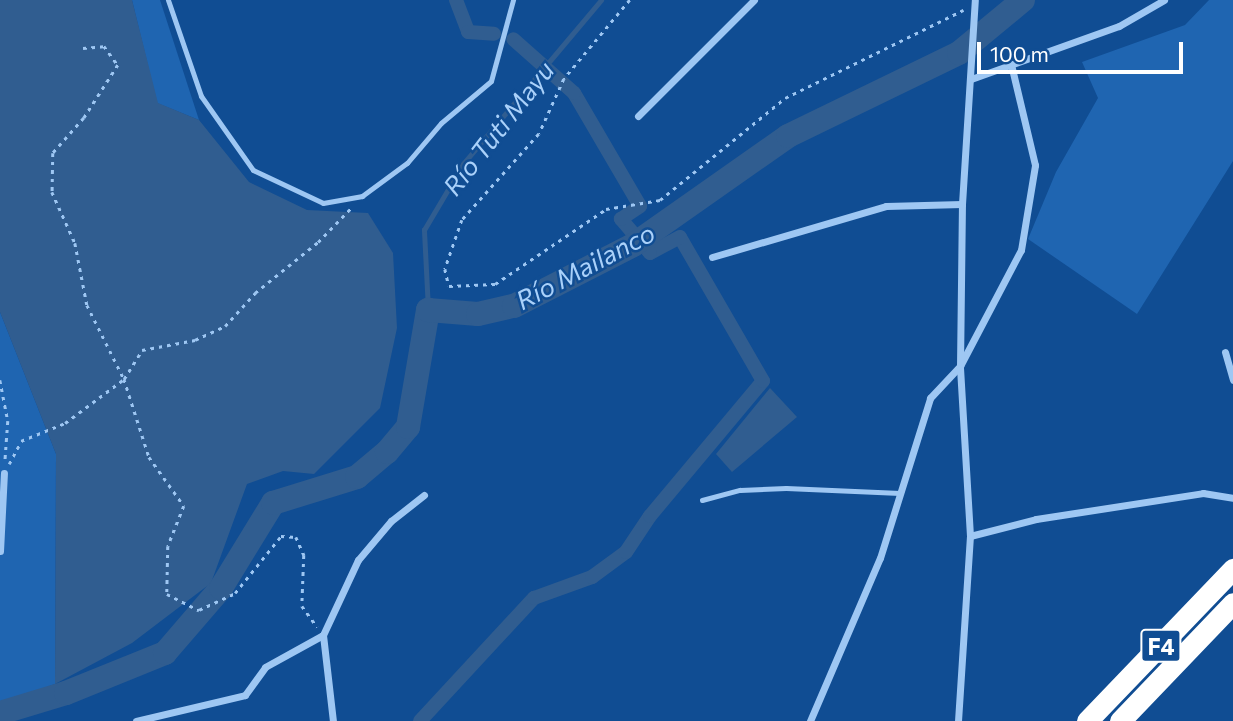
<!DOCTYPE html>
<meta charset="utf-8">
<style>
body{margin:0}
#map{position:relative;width:1233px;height:721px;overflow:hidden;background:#104d93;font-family:Commissioner,sans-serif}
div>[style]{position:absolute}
.green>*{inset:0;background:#1f65b1}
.water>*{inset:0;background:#305d90}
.stream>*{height:4.5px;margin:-2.25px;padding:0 2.25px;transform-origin:2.25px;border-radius:2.25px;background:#305d90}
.canal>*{height:14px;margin:-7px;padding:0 7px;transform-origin:7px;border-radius:7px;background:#305d90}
.river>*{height:24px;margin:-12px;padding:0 12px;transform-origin:12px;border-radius:12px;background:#305d90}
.path>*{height:2.5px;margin-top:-1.25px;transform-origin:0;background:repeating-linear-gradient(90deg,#9ec7f3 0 3.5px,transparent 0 8.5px)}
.lane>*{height:5px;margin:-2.5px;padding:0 2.5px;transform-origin:2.5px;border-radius:2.5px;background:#9ec7f3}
.street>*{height:7px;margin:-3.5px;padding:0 3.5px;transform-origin:3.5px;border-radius:3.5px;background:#9ec7f3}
.highway>*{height:21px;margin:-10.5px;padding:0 10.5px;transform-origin:10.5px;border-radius:10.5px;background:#fff}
span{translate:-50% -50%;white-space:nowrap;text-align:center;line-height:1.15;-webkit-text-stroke:5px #104d93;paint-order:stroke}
.shield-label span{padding:2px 5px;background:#104d93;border:2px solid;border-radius:5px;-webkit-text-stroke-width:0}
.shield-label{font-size:23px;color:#fff;font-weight:700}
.water-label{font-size:26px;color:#aad1fa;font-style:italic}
.scale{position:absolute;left:977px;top:42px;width:206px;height:32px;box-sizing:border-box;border:4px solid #fff;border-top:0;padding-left:9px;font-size:21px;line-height:24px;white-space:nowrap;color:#fff;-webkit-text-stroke:5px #104d93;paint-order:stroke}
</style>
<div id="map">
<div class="green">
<div style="clip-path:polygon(132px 0,160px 0,199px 120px,157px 103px)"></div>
<div style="clip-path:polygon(1209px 0,1233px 0,1233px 161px,1137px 314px,1028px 239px,1056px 172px,1098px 98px,1082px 62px,1185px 25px)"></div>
<div style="clip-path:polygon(0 312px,56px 454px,55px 684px,0 705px)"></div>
</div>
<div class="water">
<div style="clip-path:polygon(0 0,132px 0,158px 103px,199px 120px,249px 182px,307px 210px,368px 213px,393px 253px,397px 328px,380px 408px,314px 474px,283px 471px,247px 484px,211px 583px,132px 643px,55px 684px,56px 454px,0 312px)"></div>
<div style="clip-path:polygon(770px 388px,797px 417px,732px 472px,716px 454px)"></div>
</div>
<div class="stream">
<div style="left:428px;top:310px;width:80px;rotate:-92.9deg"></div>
<div style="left:424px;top:230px;width:77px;rotate:-59.4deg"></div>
<div style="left:463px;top:164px;width:214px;rotate:-49.9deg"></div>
</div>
<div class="canal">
<div style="left:456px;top:0;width:34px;rotate:69deg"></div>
<div style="left:468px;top:32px;width:26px;rotate:4deg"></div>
<div style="left:420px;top:721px;width:168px;rotate:-47.2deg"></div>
<div style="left:534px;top:598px;width:62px;rotate:-19.9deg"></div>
<div style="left:592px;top:577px;width:42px;rotate:-36.3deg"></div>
<div style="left:626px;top:552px;width:43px;rotate:-56.3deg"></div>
<div style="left:650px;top:516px;width:176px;rotate:-50.1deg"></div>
<div style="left:763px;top:381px;width:166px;rotate:-120deg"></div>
<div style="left:680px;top:237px;width:34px;rotate:152deg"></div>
<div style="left:650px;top:253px;width:45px;rotate:-130.5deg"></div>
<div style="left:621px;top:219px;width:23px;rotate:-34deg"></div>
<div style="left:640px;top:206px;width:131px;rotate:-120.3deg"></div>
<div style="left:574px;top:93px;width:81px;rotate:-138.5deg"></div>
</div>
<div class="river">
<div style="left:0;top:713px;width:69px;rotate:-16.9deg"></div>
<div style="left:66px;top:693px;width:107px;rotate:-22deg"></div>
<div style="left:165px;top:653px;width:86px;rotate:-49.3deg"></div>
<div style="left:221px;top:588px;width:100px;rotate:-58.5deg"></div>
<div style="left:273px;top:503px;width:88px;rotate:-17.2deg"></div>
<div style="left:357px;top:477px;width:39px;rotate:-40deg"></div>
<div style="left:387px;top:452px;width:33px;rotate:-50deg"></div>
<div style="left:408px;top:427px;width:119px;rotate:-80.3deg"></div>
<div style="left:428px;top:310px;width:50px;rotate:4.6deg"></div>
<div style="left:478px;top:314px;width:37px;rotate:-13deg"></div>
<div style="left:514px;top:306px;width:134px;rotate:-27.1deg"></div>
<div style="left:633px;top:245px;width:189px;rotate:-35.1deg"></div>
<div style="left:788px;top:136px;width:190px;rotate:-25.9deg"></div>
<div style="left:959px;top:53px;width:83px;rotate:-39.6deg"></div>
</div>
<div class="path">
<div style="left:630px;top:0;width:103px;rotate:129.9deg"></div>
<div style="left:564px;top:79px;width:60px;rotate:114.4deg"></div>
<div style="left:539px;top:134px;width:115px;rotate:131.8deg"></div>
<div style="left:462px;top:220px;width:52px;rotate:109.1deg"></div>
<div style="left:445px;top:269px;width:17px;rotate:77deg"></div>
<div style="left:449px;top:286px;width:46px;rotate:-2.5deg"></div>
<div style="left:495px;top:284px;width:134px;rotate:-34deg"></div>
<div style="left:606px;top:209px;width:55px;rotate:-9.5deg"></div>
<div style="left:660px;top:200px;width:161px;rotate:-39.2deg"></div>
<div style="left:785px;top:98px;width:199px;rotate:-26.3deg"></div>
<div style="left:83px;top:48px;width:21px;rotate:-5deg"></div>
<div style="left:104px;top:46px;width:24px;rotate:54deg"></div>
<div style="left:118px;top:65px;width:63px;rotate:122.7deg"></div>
<div style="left:84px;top:118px;width:47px;rotate:131.5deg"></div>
<div style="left:53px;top:153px;width:39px;rotate:91deg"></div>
<div style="left:52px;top:192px;width:56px;rotate:65.7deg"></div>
<div style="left:75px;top:243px;width:63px;rotate:79deg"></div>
<div style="left:87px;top:305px;width:83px;rotate:63.4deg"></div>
<div style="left:124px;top:379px;width:82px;rotate:72.2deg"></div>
<div style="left:149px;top:457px;width:60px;rotate:54.5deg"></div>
<div style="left:184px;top:506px;width:43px;rotate:111.8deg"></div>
<div style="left:168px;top:546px;width:48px;rotate:91.2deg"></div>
<div style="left:167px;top:594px;width:36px;rotate:27deg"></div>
<div style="left:199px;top:610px;width:40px;rotate:-25deg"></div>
<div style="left:235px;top:593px;width:73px;rotate:-51.1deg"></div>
<div style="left:281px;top:536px;width:15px;rotate:4deg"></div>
<div style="left:296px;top:537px;width:20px;rotate:66deg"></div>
<div style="left:304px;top:555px;width:51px;rotate:92.2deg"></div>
<div style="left:302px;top:606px;width:26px;rotate:54deg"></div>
<div style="left:0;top:380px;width:42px;rotate:79deg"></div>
<div style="left:8px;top:421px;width:42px;rotate:94.1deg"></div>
<div style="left:9px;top:464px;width:26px;rotate:-62deg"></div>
<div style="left:21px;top:441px;width:48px;rotate:-22.2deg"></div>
<div style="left:65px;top:423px;width:74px;rotate:-36.7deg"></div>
<div style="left:124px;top:379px;width:34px;rotate:-58deg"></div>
<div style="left:142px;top:350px;width:54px;rotate:-10.7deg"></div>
<div style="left:195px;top:340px;width:33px;rotate:-25deg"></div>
<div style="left:225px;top:326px;width:45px;rotate:-47.7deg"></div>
<div style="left:255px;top:293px;width:81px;rotate:-39deg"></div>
<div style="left:318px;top:242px;width:47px;rotate:-45.9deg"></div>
</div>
<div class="lane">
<div style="left:168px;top:0;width:102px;rotate:71deg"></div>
<div style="left:201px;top:96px;width:90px;rotate:54.9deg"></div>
<div style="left:253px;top:170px;width:77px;rotate:25.2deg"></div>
<div style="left:323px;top:203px;width:40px;rotate:-10deg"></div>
<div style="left:362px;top:196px;width:56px;rotate:-36.3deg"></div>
<div style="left:407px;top:163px;width:52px;rotate:-49.6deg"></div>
<div style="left:441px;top:123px;width:65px;rotate:-40deg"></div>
<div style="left:491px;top:81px;width:84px;rotate:-74.8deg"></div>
<div style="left:702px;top:500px;width:39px;rotate:-15deg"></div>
<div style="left:740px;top:490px;width:46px;rotate:-2.5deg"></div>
<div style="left:786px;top:488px;width:114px;rotate:2.5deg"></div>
</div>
<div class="street">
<div style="left:971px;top:79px;width:157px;rotate:-19.7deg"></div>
<div style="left:1119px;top:26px;width:52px;rotate:-30deg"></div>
<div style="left:638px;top:116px;width:164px;rotate:-45deg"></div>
<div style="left:712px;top:257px;width:181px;rotate:-16.3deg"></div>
<div style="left:886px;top:206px;width:76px;rotate:-1.5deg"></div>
<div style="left:1225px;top:352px;width:29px;rotate:74deg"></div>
<div style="left:970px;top:536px;width:68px;rotate:-14.4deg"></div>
<div style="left:1036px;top:519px;width:169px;rotate:-8.8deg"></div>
<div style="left:1203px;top:493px;width:30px;rotate:9deg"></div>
<div style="left:0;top:551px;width:78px;rotate:-87.1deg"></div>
<div style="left:323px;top:635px;width:87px;rotate:83.4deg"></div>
<div style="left:136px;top:721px;width:112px;rotate:-13.4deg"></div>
<div style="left:245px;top:695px;width:34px;rotate:-54deg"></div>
<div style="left:265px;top:667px;width:66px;rotate:-28.9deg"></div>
<div style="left:323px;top:635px;width:83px;rotate:-65deg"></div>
<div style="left:358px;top:560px;width:51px;rotate:-49.8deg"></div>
<div style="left:391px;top:521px;width:42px;rotate:-38.2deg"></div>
<div style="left:810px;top:721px;width:177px;rotate:-66.8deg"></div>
<div style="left:880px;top:558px;width:168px;rotate:-72.6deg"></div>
<div style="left:930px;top:398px;width:44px;rotate:-46.8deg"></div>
<div style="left:960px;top:366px;width:131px;rotate:-62.3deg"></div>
<div style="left:1021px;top:250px;width:86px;rotate:-80.6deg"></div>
<div style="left:1035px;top:165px;width:104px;rotate:-103.4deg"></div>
<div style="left:958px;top:721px;width:185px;rotate:-86.3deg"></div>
<div style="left:970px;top:536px;width:170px;rotate:-93.4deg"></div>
<div style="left:960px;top:366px;width:162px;rotate:-89.3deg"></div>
<div style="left:962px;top:204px;width:204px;rotate:-86.4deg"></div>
</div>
<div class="highway">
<div style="left:1087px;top:721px;width:211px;rotate:-46.2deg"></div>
<div style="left:1120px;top:721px;width:163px;rotate:-46.2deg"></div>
</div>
<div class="shield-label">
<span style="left:1161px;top:646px">F4</span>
</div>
<div class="water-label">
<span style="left:498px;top:128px;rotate:-52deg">Río Tuti Mayu</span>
<span style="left:585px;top:266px;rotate:-28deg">Río Mailanco</span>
</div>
<div class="scale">100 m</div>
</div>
